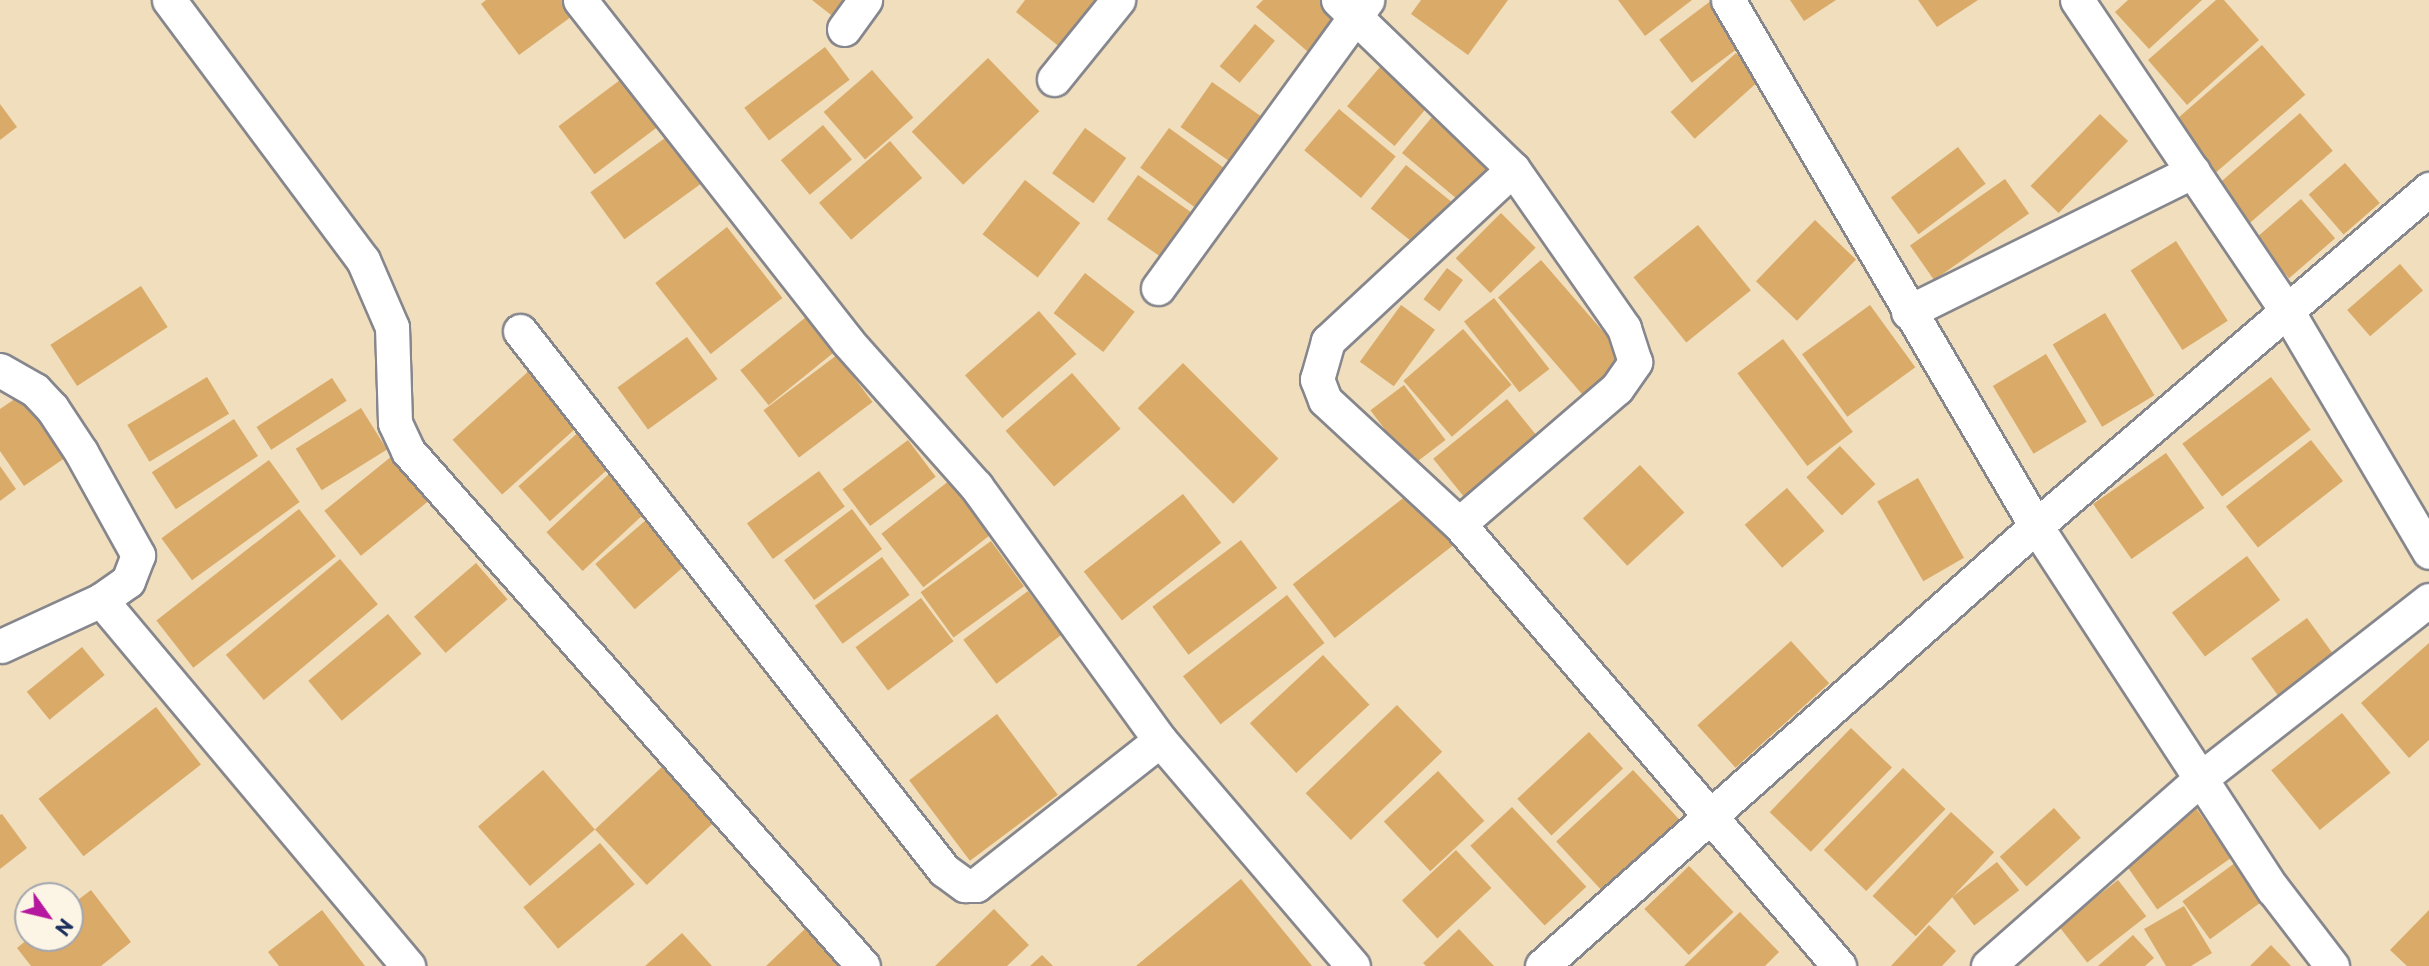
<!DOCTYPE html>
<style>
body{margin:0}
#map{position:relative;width:2429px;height:966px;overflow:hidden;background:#f0debc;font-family:"Playpen Sans",sans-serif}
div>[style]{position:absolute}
.building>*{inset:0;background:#daaa68;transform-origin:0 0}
.roads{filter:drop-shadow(2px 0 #86868d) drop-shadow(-2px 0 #86868d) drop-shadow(0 2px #86868d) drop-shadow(0 -2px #86868d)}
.minor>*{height:33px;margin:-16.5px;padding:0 16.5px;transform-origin:16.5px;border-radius:16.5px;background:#fff}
span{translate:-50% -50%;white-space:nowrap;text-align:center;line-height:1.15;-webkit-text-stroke:5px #fcf5e5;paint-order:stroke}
.north{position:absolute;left:14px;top:882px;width:70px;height:70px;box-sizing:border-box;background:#fcf5e5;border:2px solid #a2a6af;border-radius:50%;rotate:124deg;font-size:19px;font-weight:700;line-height:28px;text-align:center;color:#1b2f5e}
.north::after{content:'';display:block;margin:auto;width:24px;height:32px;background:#b5179e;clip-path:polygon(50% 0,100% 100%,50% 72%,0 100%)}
</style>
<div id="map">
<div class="building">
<div style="clip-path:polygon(486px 0,570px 0,579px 11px,519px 55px,481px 4px)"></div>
<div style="clip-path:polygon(812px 0,857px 0,840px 22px)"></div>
<div style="clip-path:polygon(1025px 0,1107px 0,1066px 52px,1016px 12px)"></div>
<div style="clip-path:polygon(1263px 0,1323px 0,1346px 20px,1314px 57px,1256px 7px)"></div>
<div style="clip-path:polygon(1421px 0,1508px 0,1468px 55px,1411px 14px)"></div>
<div style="clip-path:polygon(1618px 0,1692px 0,1645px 36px)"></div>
<div style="left:1712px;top:0;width:54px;height:66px;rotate:53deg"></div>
<div style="clip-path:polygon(1790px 0,1836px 0,1804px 21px)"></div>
<div style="clip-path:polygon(1918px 0,1978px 0,1937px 27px)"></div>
<div style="clip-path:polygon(2128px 0,2202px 0,2149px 49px,2115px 12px)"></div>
<div style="clip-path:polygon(2216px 0,2224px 0,2259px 40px,2187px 105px,2148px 60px)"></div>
<div style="left:1255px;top:24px;width:26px;height:55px;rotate:40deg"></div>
<div style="left:2262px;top:45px;width:66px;height:120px;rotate:49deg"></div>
<div style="left:825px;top:47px;width:41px;height:101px;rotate:53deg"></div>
<div style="left:1736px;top:53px;width:36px;height:88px;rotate:48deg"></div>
<div style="left:988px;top:58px;width:74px;height:106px;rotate:46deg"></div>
<div style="left:1385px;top:61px;width:62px;height:59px;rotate:40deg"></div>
<div style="left:872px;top:70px;width:63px;height:64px;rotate:49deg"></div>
<div style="left:628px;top:74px;width:60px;height:87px;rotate:53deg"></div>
<div style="left:1212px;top:82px;width:72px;height:55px;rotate:35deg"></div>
<div style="clip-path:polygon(0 104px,17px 127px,0 140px)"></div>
<div style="left:1339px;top:109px;width:74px;height:54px;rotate:40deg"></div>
<div style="left:1438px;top:110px;width:75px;height:56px;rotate:40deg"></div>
<div style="left:2300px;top:113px;width:50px;height:118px;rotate:49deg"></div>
<div style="left:2100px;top:114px;width:39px;height:100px;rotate:44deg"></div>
<div style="left:823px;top:125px;width:45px;height:55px;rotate:50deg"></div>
<div style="left:1085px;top:128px;width:51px;height:56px;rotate:36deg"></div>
<div style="left:1169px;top:128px;width:82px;height:49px;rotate:36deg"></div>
<div style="left:672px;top:133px;width:58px;height:101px;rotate:54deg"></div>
<div style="left:890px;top:141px;width:49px;height:94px;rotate:49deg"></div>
<div style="left:1958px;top:147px;width:46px;height:84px;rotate:53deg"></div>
<div style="left:2345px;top:163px;width:53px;height:48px;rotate:49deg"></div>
<div style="left:1406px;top:165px;width:66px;height:56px;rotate:39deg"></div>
<div style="left:1138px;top:175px;width:77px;height:54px;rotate:35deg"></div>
<div style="left:2005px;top:179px;width:42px;height:116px;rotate:55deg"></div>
<div style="left:1025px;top:180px;width:70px;height:69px;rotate:38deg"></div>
<div style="left:2301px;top:199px;width:52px;height:61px;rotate:49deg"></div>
<div style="left:1501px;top:213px;width:49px;height:64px;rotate:45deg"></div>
<div style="left:1815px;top:220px;width:57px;height:85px;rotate:44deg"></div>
<div style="left:1698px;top:225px;width:84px;height:83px;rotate:51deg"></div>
<div style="left:727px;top:227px;width:90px;height:91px;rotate:52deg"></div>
<div style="left:2176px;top:241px;width:95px;height:54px;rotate:57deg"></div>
<div style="left:1541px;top:260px;width:134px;height:57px;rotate:49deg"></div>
<div style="left:2400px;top:264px;width:35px;height:70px;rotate:49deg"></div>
<div style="left:1447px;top:268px;width:20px;height:39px;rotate:37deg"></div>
<div style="left:1085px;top:273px;width:63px;height:51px;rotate:38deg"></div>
<div style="left:141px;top:286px;width:49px;height:108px;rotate:57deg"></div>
<div style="left:1494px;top:298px;width:90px;height:38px;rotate:52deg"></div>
<div style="left:1401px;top:305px;width:42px;height:70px;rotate:36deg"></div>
<div style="left:1870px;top:305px;width:77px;height:84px;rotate:54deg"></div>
<div style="left:1039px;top:311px;width:57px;height:98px;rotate:49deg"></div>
<div style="left:811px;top:313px;width:45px;height:91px;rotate:51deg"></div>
<div style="left:2105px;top:313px;width:96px;height:61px;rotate:59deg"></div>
<div style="left:1463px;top:329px;width:74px;height:79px;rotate:49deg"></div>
<div style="left:687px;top:337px;width:52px;height:86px;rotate:54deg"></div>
<div style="left:1783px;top:339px;width:116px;height:57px;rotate:53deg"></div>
<div style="left:2046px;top:354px;width:79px;height:62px;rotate:59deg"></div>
<div style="left:837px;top:355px;width:59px;height:92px;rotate:53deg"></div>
<div style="left:541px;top:360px;width:74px;height:119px;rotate:48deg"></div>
<div style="left:1183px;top:363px;width:135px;height:64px;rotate:45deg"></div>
<div style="left:1072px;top:373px;width:74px;height:88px;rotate:49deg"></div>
<div style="left:207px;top:377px;width:43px;height:93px;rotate:59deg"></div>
<div style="left:2271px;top:377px;width:66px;height:111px;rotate:53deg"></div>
<div style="left:332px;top:378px;width:27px;height:90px;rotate:57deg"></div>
<div style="left:1404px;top:385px;width:69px;height:42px;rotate:53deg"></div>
<div style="clip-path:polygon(28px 390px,72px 453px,24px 486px,0 451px,0 409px)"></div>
<div style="left:1507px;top:399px;width:56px;height:95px;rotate:51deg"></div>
<div style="left:361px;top:408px;width:49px;height:77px;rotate:58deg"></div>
<div style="left:234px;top:419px;width:44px;height:98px;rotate:57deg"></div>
<div style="left:592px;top:420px;width:47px;height:99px;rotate:48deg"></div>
<div style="left:908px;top:440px;width:46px;height:82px;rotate:53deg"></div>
<div style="left:2311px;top:440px;width:52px;height:108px;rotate:52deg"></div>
<div style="left:1840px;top:446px;width:52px;height:46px;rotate:47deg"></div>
<div style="left:2166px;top:453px;width:67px;height:89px;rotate:55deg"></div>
<div style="left:392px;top:456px;width:58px;height:87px;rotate:51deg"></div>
<div style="left:269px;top:460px;width:52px;height:133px;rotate:54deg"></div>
<div style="left:624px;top:460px;width:53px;height:106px;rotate:47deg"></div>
<div style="left:1640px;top:465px;width:65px;height:78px;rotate:47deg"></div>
<div style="clip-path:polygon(0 466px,16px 489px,0 501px)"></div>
<div style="left:819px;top:471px;width:44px;height:89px;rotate:54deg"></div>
<div style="left:954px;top:477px;width:68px;height:92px;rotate:52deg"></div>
<div style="left:1918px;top:478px;width:92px;height:47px;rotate:60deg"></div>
<div style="left:1787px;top:488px;width:57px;height:56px;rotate:49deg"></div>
<div style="left:1411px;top:492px;width:68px;height:150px;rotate:52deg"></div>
<div style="left:1183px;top:494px;width:62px;height:126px;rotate:52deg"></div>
<div style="left:661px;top:507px;width:60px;height:87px;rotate:49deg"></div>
<div style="left:299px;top:509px;width:60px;height:181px;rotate:52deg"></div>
<div style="left:852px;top:509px;width:50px;height:85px;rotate:53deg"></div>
<div style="left:1241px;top:540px;width:60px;height:111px;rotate:53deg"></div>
<div style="left:991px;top:541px;width:56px;height:87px;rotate:54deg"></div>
<div style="left:2247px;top:556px;width:55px;height:94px;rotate:53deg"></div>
<div style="left:882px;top:557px;width:47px;height:83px;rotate:54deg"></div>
<div style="left:340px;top:559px;width:59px;height:149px;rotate:50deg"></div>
<div style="left:476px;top:563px;width:48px;height:82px;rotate:49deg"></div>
<div style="left:1028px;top:591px;width:55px;height:81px;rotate:53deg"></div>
<div style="left:1287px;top:595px;width:61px;height:132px;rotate:52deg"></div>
<div style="left:921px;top:598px;width:54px;height:82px;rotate:53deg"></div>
<div style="left:388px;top:614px;width:52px;height:104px;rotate:50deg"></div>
<div style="left:2307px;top:618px;width:53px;height:69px;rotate:54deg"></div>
<div style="left:1791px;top:641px;width:57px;height:126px;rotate:48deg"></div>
<div style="clip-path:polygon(2429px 643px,2429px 740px,2409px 758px,2361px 703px)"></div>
<div style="left:82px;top:647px;width:36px;height:71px;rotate:51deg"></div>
<div style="left:1323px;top:655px;width:68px;height:100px;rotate:47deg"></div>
<div style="left:1397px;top:705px;width:65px;height:127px;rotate:46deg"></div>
<div style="left:156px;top:707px;width:73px;height:149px;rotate:52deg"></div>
<div style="left:2342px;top:713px;width:77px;height:91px;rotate:51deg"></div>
<div style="left:997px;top:714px;width:101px;height:110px;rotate:53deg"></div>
<div style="left:1851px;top:728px;width:57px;height:117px;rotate:44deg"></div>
<div style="left:1589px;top:732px;width:50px;height:98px;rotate:47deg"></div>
<div style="left:663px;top:766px;width:76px;height:93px;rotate:47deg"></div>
<div style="left:1903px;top:768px;width:59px;height:114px;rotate:44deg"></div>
<div style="left:543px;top:770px;width:79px;height:86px;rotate:49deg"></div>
<div style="left:1633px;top:770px;width:74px;height:105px;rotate:47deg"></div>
<div style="left:1438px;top:771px;width:68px;height:74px;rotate:47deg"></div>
<div style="left:1512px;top:807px;width:109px;height:57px;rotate:47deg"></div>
<div style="left:2054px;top:808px;width:40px;height:73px;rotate:48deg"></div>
<div style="left:2196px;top:808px;width:61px;height:90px;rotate:55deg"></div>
<div style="left:1951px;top:812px;width:59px;height:115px;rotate:43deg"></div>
<div style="clip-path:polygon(2px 814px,27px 848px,0 869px,0 815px)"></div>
<div style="left:600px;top:843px;width:54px;height:100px;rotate:50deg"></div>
<div style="left:1456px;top:850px;width:52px;height:74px;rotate:47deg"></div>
<div style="left:1997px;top:862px;width:36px;height:57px;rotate:52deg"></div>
<div style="left:2235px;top:863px;width:47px;height:65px;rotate:54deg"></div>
<div style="left:1689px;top:866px;width:64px;height:62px;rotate:46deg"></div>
<div style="clip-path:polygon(1241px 879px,1312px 966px,1136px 966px)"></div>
<div style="left:2118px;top:880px;width:46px;height:75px;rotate:52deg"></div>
<div style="clip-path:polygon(91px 890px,131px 942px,101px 966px,31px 966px,17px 948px,29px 938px,70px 938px,70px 906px)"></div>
<div style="clip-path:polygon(2184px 906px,2212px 953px,2191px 966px,2166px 966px,2144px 929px)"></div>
<div style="clip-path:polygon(994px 909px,1029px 945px,1007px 966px,935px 966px)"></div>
<div style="clip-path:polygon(322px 910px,365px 966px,279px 966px,268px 952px)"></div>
<div style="clip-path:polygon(2429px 910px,2429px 966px,2407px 966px,2390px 950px)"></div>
<div style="clip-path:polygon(1740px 912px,1779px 952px,1765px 966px,1684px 966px)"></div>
<div style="clip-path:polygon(1929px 925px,1956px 951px,1942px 966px,1891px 966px)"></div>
<div style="clip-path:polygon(806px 928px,844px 966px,766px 966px)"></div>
<div style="clip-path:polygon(1459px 929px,1494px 966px,1426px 966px,1423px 963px)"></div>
<div style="clip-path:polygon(682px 933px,712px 966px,645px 966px)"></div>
<div style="clip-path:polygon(2133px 935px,2154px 958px,2145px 966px,2098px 966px)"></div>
<div style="clip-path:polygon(2271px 945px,2291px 966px,2250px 966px)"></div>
<div style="clip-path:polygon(1042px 955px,1053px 966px,1030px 966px)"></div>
</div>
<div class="roads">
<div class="minor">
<div style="left:169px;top:0;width:324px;rotate:53.3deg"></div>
<div style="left:363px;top:260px;width:73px;rotate:66.6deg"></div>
<div style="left:392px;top:327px;width:96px;rotate:88.2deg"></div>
<div style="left:395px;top:423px;width:31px;rotate:65deg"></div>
<div style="left:408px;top:451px;width:687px;rotate:48.54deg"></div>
<div style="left:580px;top:0;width:434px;rotate:51.9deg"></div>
<div style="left:848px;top:342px;width:193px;rotate:48.4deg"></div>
<div style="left:976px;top:486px;width:314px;rotate:54.1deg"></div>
<div style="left:1160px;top:740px;width:297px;rotate:49.5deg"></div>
<div style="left:1338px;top:0;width:243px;rotate:44deg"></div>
<div style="left:1513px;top:169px;width:253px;rotate:137.1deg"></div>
<div style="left:1328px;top:341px;width:40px;rotate:106deg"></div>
<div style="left:1317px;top:379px;width:22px;rotate:69deg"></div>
<div style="left:1325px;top:400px;width:183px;rotate:42.8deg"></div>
<div style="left:1459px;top:524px;width:583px;rotate:49.31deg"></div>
<div style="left:1728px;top:0;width:610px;rotate:59.65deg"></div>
<div style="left:2036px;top:526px;width:434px;rotate:56.9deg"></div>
<div style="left:2273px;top:889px;width:97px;rotate:52.5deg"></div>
<div style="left:2077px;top:0;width:379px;rotate:56deg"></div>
<div style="left:2289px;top:314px;width:276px;rotate:59.5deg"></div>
<div style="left:844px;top:29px;width:36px;rotate:-54deg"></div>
<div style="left:1054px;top:79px;width:102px;rotate:-51deg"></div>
<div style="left:1158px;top:288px;width:356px;rotate:-54deg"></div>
<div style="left:1908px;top:312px;width:318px;rotate:-26.3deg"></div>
<div style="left:520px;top:331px;width:686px;rotate:51.81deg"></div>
<div style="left:944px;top:870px;width:26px;rotate:36deg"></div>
<div style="left:965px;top:885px;width:11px"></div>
<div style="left:976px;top:885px;width:234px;rotate:-38.2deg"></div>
<div style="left:0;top:370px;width:40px;rotate:29.7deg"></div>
<div style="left:35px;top:390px;width:25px;rotate:47deg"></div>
<div style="left:52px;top:408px;width:53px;rotate:56.6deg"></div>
<div style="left:81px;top:452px;width:118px;rotate:61deg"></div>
<div style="left:138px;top:555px;width:28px;rotate:111deg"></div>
<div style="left:128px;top:581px;width:33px;rotate:145deg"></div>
<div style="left:1459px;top:524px;width:208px;rotate:-40.7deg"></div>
<div style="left:1617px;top:388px;width:32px;rotate:-55deg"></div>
<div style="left:1635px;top:362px;width:36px;rotate:-108deg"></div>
<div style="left:1624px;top:328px;width:194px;rotate:-124.9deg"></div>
<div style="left:1px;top:646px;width:110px;rotate:-24.7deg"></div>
<div style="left:101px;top:600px;width:478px;rotate:50deg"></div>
<div style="left:1542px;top:966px;width:662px;rotate:-41.69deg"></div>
<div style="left:2036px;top:526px;width:518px;rotate:-40.61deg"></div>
<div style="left:1988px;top:966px;width:284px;rotate:-41.4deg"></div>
<div style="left:2201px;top:778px;width:289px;rotate:-38deg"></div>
</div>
</div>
<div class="north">N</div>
</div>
